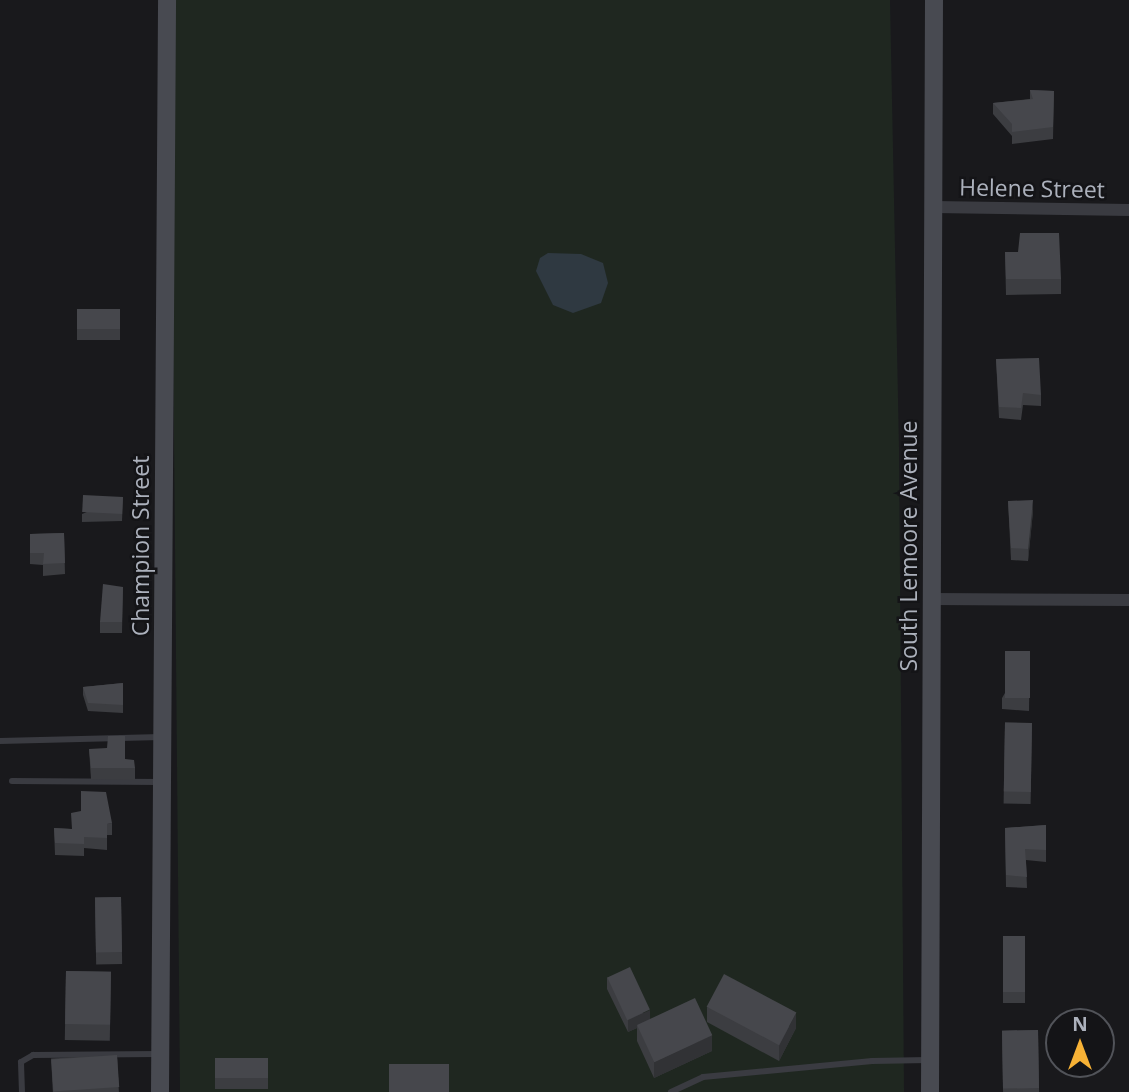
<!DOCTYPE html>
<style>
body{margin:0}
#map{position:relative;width:1129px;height:1092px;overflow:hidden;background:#19191c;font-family:"Open Sans",sans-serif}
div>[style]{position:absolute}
.green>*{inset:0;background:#1f2720}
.water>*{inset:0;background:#2f3941}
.lane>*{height:6px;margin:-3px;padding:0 3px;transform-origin:3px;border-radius:3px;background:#3a3b41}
.street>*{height:12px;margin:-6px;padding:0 6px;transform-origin:6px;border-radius:6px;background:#3a3b41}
.secondary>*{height:18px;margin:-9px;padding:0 9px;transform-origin:9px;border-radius:9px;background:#484a51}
.wall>*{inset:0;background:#3c3d41;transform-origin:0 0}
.shaded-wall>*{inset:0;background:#313235}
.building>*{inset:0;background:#46474c;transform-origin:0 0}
span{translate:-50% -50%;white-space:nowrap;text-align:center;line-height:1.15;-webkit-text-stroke:5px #141417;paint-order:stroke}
.street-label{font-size:23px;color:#acb1bc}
.north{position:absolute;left:1045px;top:1008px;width:70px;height:70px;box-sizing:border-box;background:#141417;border:2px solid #515359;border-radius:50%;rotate:0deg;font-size:19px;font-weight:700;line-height:28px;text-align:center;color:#acb1bc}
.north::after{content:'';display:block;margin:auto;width:24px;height:32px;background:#f7b236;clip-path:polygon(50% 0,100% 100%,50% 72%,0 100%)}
</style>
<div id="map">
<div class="green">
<div style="clip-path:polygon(170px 0,890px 0,899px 448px,904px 1092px,180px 1092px)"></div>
</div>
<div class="water">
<div style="clip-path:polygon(548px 253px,581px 254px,603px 263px,608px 283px,601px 303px,573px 313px,553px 305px,536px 271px,540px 258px)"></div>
</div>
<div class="lane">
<div style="left:0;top:741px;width:161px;rotate:-1.4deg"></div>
<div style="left:12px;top:781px;width:148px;rotate:0.4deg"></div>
<div style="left:22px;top:1092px;width:30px;rotate:-92deg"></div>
<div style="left:21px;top:1062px;width:14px;rotate:-30deg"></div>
<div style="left:33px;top:1055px;width:125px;rotate:-0.5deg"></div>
<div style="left:671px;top:1092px;width:35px;rotate:-25deg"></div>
<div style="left:703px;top:1077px;width:170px;rotate:-5.4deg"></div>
<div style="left:872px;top:1061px;width:56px;rotate:-1deg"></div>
</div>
<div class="street">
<div style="left:934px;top:207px;width:195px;rotate:0.9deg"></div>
<div style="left:932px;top:599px;width:197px;rotate:0.3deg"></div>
</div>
<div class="secondary">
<div style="left:160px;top:1092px;width:1092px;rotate:-89.63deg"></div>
<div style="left:930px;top:1092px;width:1092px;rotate:-89.79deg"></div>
</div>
<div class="wall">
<div style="clip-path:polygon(1030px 90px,1054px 91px,1053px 139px,1012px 144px,1012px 136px,993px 114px,993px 103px,1030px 99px)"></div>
<div style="clip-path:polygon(1005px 252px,1061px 279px,1061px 294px,1006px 295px)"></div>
<div style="left:77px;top:309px;width:43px;height:31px"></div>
<div style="clip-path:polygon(996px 359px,1041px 395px,1041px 406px,1023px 405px,1021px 420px,999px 418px)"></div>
<div style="clip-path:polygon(123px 497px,122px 521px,82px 522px,82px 514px)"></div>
<div style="clip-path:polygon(1008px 501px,1033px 511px,1028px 561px,1011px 560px)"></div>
<div style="clip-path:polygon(64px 533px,65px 574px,43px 576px,43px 565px,30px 564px,30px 534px)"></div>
<div style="clip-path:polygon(123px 587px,122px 633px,100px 633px,100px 622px)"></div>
<div style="clip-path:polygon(1030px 651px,1029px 711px,1002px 709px,1002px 698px)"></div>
<div style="clip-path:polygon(123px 683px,123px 713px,88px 711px,83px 695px,83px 687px)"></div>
<div style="left:1032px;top:723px;width:81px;height:27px;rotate:91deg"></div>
<div style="clip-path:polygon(89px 749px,125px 759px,135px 768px,135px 780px,91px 779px)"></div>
<div style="clip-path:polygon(112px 823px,112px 835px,107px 835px,107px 850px,84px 848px,84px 856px,55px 855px,54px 828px,71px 829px)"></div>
<div style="clip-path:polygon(1046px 825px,1046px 862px,1026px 860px,1027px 888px,1006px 887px,1005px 828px)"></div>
<div style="left:121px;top:897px;width:67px;height:26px;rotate:89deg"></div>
<div style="left:1025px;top:936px;width:67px;height:22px;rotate:90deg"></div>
<div style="left:66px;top:971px;width:45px;height:69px;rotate:1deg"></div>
<div style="clip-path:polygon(607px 977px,650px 1020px,712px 1051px,654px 1078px,637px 1041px,637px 1028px,628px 1032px,607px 989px)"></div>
<div style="clip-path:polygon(707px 1007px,796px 1028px,779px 1061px,707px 1022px)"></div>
<div style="left:1038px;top:1030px;width:62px;height:36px;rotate:89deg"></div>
<div style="left:117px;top:1055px;width:37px;height:66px;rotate:87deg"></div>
<div style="left:215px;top:1058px;width:53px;height:31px"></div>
</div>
<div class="shaded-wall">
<div style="clip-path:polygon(1033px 500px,1033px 511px,1028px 561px,1028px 549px)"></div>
<div style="clip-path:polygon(650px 1010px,650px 1022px,637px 1026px,637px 1028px,628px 1032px,628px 1020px)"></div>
<div style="clip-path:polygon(796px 1013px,796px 1028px,779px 1061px,779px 1046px)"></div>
<div style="clip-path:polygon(712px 1035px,712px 1051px,654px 1078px,654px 1062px)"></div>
</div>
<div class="building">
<div style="clip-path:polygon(1030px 90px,1054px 91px,1053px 127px,1012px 132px,1012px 124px,993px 103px,1033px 99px)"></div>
<div style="clip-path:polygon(1020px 233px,1059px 233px,1061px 279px,1006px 279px,1005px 252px,1018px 252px)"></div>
<div style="left:77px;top:309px;width:43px;height:20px"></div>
<div style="clip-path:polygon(1039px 358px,1041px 395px,1023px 393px,1021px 408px,999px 407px,996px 359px)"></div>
<div style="left:123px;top:497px;width:17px;height:40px;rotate:93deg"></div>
<div style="clip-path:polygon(1033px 500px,1028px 549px,1011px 548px,1008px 501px)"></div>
<div style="clip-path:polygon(64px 533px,65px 563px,43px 564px,44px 553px,30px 553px,30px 534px)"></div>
<div style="clip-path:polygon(103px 584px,123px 587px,122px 622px,100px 622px)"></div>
<div style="left:1005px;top:651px;width:25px;height:47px"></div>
<div style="clip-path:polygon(123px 683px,123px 705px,88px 703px,83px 687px)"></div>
<div style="left:1032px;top:723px;width:69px;height:27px;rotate:91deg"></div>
<div style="clip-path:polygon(108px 736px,125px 736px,125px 759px,134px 760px,135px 768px,91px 768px,89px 749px,107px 748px)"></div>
<div style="clip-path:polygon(81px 791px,106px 792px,112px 823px,107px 824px,107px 838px,84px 837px,84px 844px,55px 843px,54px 828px,72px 829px,71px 813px,81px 811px)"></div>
<div style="clip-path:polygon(1046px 825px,1046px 850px,1025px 849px,1027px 877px,1006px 875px,1005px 828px)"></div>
<div style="left:121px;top:897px;width:55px;height:26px;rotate:89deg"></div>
<div style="left:1025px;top:936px;width:56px;height:22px;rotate:90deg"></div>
<div style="left:630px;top:967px;width:47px;height:25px;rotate:65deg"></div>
<div style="left:66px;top:971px;width:45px;height:53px;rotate:1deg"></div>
<div style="left:724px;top:974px;width:82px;height:37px;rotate:28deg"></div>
<div style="left:695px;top:998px;width:41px;height:64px;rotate:65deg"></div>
<div style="left:1038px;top:1030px;width:58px;height:36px;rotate:89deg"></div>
<div style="left:117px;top:1055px;width:32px;height:66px;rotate:86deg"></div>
<div style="left:215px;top:1058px;width:53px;height:20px"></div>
<div style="left:389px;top:1064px;width:60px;height:28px"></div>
</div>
<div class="street-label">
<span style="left:1032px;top:188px;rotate:1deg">Helene Street</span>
<span style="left:140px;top:546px;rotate:-90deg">Champion Street</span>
<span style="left:908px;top:546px;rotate:-90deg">South Lemoore Avenue</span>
</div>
<div class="north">N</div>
</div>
